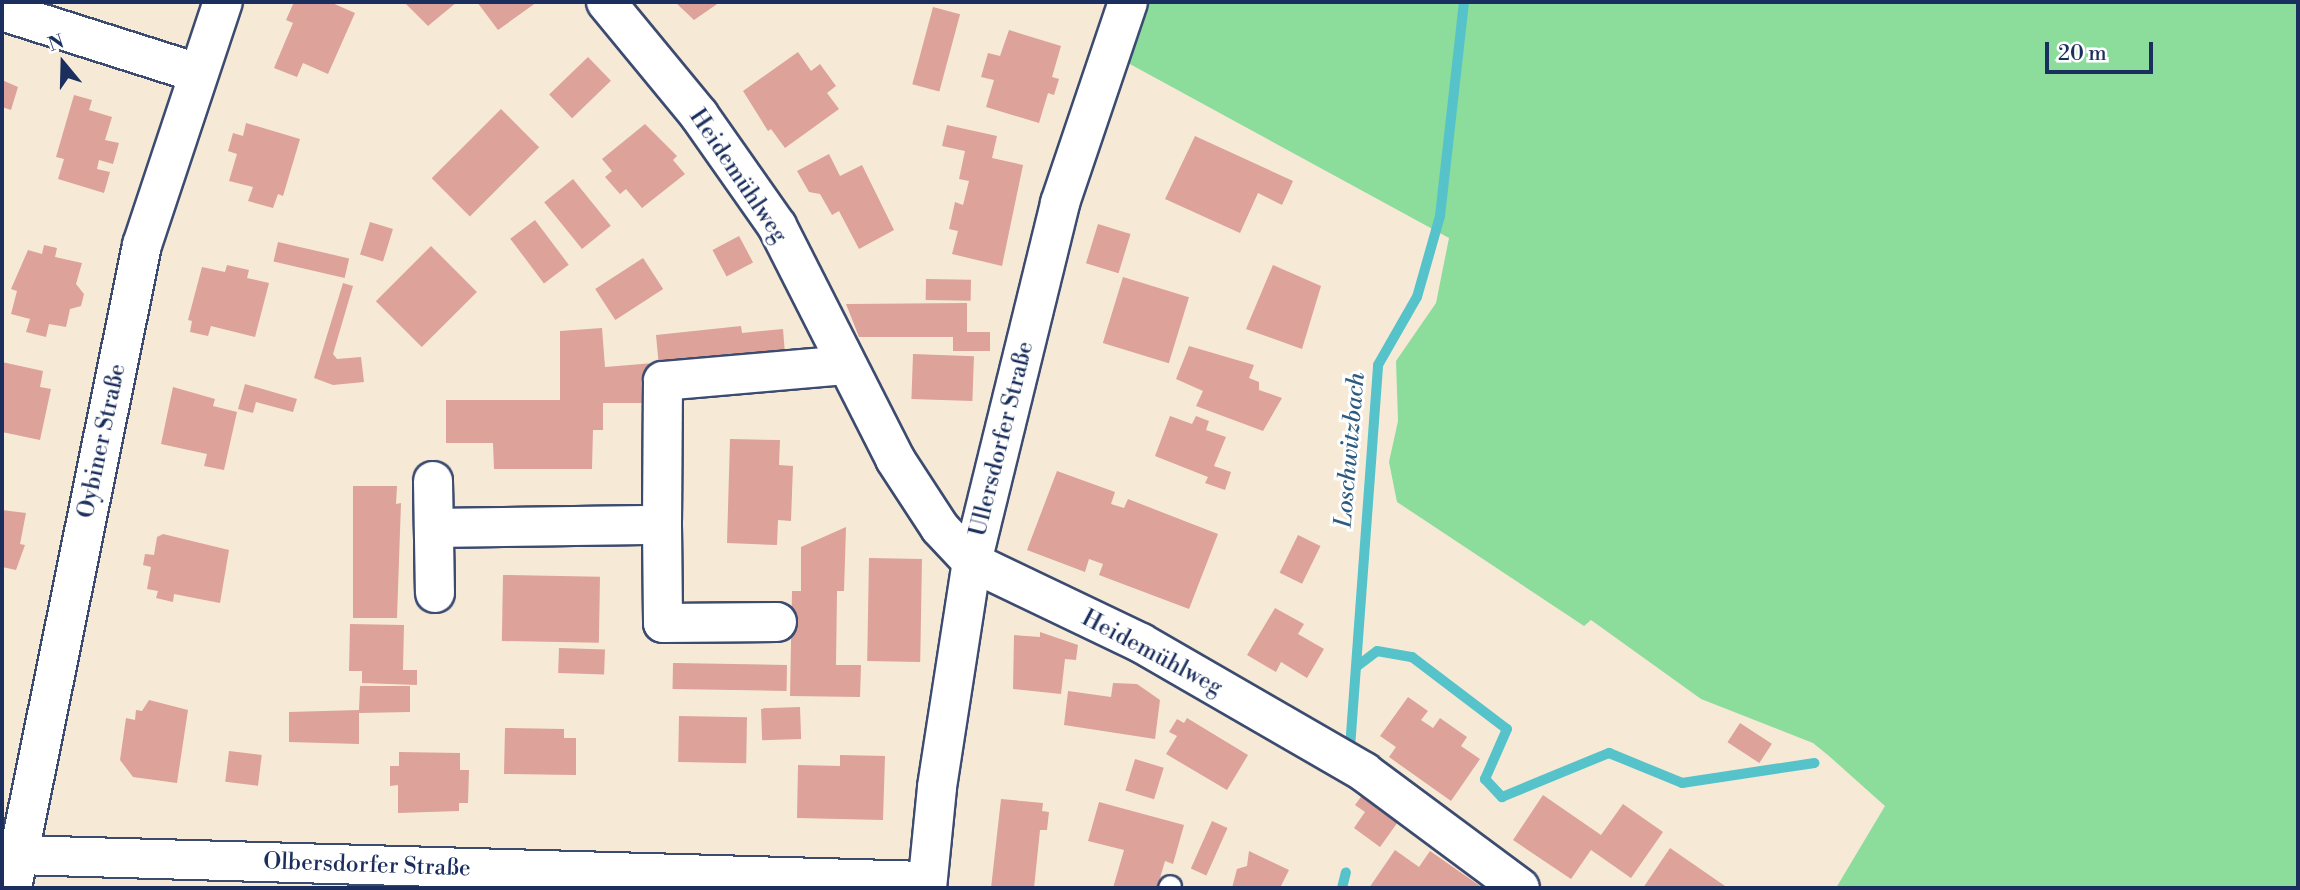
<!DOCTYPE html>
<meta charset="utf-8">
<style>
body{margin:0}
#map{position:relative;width:2300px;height:890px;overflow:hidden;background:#f6ead7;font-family:"Libre Bodoni",serif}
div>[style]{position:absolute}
.green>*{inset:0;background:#8cdc9b}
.stream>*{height:10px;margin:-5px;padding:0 5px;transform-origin:5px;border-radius:5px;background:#56c3cb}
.building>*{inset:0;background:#dda299;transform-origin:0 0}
.roads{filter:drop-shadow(2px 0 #3c4b70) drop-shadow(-2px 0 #3c4b70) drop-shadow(0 2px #3c4b70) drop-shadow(0 -2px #3c4b70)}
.lane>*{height:21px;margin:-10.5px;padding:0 10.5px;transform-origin:10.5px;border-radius:10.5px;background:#fff}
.street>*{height:38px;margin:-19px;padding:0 19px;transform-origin:19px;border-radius:19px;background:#fff}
.secondary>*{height:38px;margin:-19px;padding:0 19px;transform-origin:19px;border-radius:19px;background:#fff}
span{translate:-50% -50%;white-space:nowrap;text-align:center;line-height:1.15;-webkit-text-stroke:6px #fff;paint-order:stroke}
.street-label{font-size:23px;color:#1b2f5e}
.water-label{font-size:24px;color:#2d5b7f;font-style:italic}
.frame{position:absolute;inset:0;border:4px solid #1b2f5e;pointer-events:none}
.north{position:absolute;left:28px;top:28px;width:70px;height:70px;-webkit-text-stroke:5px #fff;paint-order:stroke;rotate:341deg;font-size:19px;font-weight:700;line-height:28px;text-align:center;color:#1b2f5e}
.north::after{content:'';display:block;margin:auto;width:24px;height:32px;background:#1b2f5e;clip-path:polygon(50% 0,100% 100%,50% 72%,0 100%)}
.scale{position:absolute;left:2045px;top:42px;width:108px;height:32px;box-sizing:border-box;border:4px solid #1b2f5e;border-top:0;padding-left:9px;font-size:21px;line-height:24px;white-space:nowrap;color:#1b2f5e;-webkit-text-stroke:5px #fff;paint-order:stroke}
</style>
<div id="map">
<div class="green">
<div style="clip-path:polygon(1149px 2px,2298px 2px,2298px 888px,1836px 888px,1885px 806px,1829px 756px,1813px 743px,1701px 699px,1591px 620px,1584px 626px,1397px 502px,1389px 462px,1398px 421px,1396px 361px,1436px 303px,1449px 238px,1128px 63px)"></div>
</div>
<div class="stream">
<div style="left:1356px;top:667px;width:26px;rotate:-37deg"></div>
<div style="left:1377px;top:651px;width:36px;rotate:10deg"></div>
<div style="left:1412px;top:657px;width:119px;rotate:37.2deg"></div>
<div style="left:1507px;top:729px;width:55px;rotate:113.7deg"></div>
<div style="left:1485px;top:779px;width:25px;rotate:47deg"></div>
<div style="left:1502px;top:797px;width:116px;rotate:-22.4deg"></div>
<div style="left:1609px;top:753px;width:79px;rotate:22.3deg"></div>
<div style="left:1682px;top:783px;width:134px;rotate:-8.6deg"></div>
<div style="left:1350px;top:748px;width:384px;rotate:-85.8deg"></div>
<div style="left:1378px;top:365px;width:78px;rotate:-60.2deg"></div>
<div style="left:1417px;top:297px;width:84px;rotate:-74.1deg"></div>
<div style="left:1440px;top:216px;width:215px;rotate:-83.6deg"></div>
<div style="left:1342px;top:888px;width:16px;rotate:-76deg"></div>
</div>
<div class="building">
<div style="clip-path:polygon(294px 2px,330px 2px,355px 13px,328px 74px,303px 63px,297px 77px,274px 68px,293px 23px,286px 20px)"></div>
<div style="clip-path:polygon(404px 2px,457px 2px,428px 26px)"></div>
<div style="clip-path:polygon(477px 2px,537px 2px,498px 30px)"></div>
<div style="clip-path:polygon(675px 2px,720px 2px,694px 20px)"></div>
<div style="left:933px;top:7px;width:28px;height:80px;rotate:15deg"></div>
<div style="clip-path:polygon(1009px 30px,1061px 46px,1052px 77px,1059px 79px,1054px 95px,1048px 93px,1039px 123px,986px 107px,994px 80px,981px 77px,988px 53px,1000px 56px)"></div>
<div style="clip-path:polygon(798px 52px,811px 71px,820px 64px,836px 86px,827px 93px,839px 109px,785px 148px,771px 129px,768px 131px,743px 91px)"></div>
<div style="left:588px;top:57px;width:33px;height:54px;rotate:46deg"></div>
<div style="clip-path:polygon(2px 80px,18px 87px,11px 110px,2px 107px)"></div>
<div style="clip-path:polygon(74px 95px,92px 100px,89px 110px,112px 117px,105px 140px,119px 143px,113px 164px,99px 160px,97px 169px,110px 172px,104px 193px,58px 179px,64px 159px,56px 157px)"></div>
<div style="left:501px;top:109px;width:54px;height:98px;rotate:45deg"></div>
<div style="clip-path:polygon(246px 123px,300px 139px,283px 196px,278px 194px,273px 208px,248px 201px,253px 187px,229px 181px,237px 154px,228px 151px,233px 133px,243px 136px)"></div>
<div style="clip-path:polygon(645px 124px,677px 156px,673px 160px,685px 174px,642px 208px,626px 189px,620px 194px,605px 177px,612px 171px,602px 159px)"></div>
<div style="clip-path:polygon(947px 125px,997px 136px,992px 158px,1023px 165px,1002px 266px,952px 254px,958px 231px,949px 229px,955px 202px,963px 205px,969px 181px,959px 179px,965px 151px,942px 146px)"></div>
<div style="clip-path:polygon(1195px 136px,1293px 181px,1282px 205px,1258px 193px,1240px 233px,1165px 199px)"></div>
<div style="clip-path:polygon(829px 154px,840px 176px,862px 165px,894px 230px,859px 249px,839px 211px,832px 215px,820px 194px,809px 192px,797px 171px)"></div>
<div style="left:573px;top:179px;width:60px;height:37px;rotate:51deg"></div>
<div style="left:535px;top:220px;width:56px;height:31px;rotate:53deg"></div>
<div style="left:370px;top:222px;width:24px;height:34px;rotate:17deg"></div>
<div style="left:1098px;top:224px;width:34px;height:41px;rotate:17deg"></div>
<div style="left:739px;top:236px;width:30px;height:30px;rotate:62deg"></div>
<div style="left:278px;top:242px;width:73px;height:20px;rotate:13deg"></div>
<div style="clip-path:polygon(44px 245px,57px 248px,55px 257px,82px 263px,76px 284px,84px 294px,81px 306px,70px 309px,66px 327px,49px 324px,46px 337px,26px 332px,30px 319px,11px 314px,17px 291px,11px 289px,28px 250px,42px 254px)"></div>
<div style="left:431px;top:246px;width:65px;height:78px;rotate:45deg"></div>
<div style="left:643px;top:258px;width:37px;height:57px;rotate:57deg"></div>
<div style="clip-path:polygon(227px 265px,249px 270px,247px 278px,269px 283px,255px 337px,211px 326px,208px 336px,190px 332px,192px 321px,188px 320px,202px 267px,225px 272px)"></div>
<div style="clip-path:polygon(1273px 265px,1321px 286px,1302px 349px,1246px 329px)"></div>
<div style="left:1123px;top:277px;width:69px;height:69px;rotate:17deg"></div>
<div style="left:926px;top:279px;width:45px;height:21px;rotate:1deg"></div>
<div style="clip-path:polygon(343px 283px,353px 286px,333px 354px,337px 359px,361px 357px,364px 382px,333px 385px,314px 378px)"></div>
<div style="clip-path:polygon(967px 303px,967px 332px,990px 332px,990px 351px,953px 351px,953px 337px,859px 337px,846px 304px)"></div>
<div style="clip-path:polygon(741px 326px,742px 333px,783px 329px,785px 354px,659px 367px,656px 335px)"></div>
<div style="clip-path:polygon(602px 328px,605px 367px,654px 363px,655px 403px,603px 403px,603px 430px,593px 430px,592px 469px,494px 469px,493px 443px,446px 443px,446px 400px,560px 400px,560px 331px)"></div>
<div style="clip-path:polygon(1189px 346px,1254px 365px,1249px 378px,1259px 382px,1259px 390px,1282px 398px,1263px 431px,1196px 406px,1203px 391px,1176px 379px)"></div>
<div style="left:913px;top:354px;width:61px;height:45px;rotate:2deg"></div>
<div style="clip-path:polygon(2px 362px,43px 371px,40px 387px,51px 389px,40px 440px,2px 432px)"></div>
<div style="clip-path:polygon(245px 384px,297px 399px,293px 412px,256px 402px,253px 413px,238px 409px)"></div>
<div style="clip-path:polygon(173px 387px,215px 399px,213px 406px,237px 412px,224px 470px,204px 466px,207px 454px,161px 444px)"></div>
<div style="clip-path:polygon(1170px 416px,1192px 424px,1196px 416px,1209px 421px,1206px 430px,1226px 437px,1214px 466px,1231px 472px,1225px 490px,1205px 483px,1208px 477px,1155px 456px)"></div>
<div style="clip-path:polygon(730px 439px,780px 440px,779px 465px,793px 466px,791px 521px,778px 520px,777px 545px,727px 543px)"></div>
<div style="clip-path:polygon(1057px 471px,1115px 492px,1111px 504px,1124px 508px,1128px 499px,1218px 534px,1189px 609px,1099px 575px,1103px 564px,1089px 559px,1085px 572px,1027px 550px)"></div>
<div style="clip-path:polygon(353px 486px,397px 486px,396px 504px,401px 503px,397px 618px,353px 618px)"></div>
<div style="clip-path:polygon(2px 510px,26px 513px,20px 544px,25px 545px,16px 570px,2px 567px)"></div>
<div style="clip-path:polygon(846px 527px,844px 591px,837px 591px,836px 665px,861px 665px,860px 697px,790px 696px,792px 591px,801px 591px,801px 547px)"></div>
<div style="clip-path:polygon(163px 534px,229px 550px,220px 603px,174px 594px,173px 602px,156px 598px,158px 591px,147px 589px,151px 567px,143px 565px,145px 554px,154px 555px,157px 537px)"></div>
<div style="left:1298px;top:535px;width:25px;height:42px;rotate:26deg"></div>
<div style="left:869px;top:558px;width:53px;height:103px;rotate:1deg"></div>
<div style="left:503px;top:575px;width:97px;height:66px;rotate:1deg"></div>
<div style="clip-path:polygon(1275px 608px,1304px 624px,1298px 634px,1324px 649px,1307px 678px,1281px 662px,1276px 672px,1247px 655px)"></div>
<div style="clip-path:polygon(350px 624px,404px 625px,403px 670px,417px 670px,417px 685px,362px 683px,362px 671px,349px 671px)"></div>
<div style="clip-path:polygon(1040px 632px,1078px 645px,1076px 660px,1065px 659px,1061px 694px,1013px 689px,1014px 635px,1040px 637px)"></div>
<div style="left:559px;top:648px;width:46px;height:25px;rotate:2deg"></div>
<div style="left:673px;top:663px;width:114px;height:26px;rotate:1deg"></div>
<div style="clip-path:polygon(1113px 683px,1137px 684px,1160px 700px,1155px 739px,1064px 725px,1068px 691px,1111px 697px)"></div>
<div style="clip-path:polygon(360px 686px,410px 686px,410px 712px,359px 713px,359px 744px,289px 742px,289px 712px,359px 710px)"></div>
<div style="clip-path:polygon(1408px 697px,1428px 711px,1421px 720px,1433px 728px,1440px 718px,1467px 737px,1461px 746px,1480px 759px,1451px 801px,1389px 757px,1396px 747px,1380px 736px)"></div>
<div style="clip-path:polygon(149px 700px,188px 710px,177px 783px,133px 777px,120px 760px,126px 718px,135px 720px,136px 710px,142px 711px)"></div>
<div style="left:800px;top:707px;width:32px;height:39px;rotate:88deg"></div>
<div style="left:679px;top:716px;width:68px;height:46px;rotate:1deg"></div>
<div style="clip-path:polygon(1187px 718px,1248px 755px,1227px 790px,1166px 754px,1177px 736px,1169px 732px,1177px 719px,1184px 723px)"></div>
<div style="left:1740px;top:723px;width:38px;height:23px;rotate:33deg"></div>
<div style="clip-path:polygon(505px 728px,564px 729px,564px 738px,576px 738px,576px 775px,504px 774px)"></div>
<div style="left:229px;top:751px;width:33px;height:31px;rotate:7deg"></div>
<div style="clip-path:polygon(399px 752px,460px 753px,460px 770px,469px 770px,468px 803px,459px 803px,459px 811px,398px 813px,398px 785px,390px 786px,390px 766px,399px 766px)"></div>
<div style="clip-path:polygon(840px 755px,885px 756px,883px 820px,797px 818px,798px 765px,840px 766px)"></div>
<div style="left:1135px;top:759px;width:30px;height:33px;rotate:17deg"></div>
<div style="clip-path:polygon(1369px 786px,1405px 812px,1380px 847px,1354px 828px,1365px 812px,1355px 805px)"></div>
<div style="clip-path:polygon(1543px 795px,1601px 835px,1623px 804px,1663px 832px,1631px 878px,1591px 850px,1571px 879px,1513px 840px)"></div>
<div style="clip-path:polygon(1001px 799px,1043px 803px,1042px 811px,1049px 812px,1047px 830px,1040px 830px,1034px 888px,991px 888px)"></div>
<div style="clip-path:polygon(1099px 802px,1184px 825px,1173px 864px,1165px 861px,1157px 888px,1113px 888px,1124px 850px,1088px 841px)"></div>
<div style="left:1212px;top:821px;width:17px;height:52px;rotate:24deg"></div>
<div style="clip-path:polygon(1670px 848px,1725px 886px,1723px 888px,1643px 888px)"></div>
<div style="clip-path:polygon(1395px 850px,1419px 867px,1430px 851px,1483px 888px,1369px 888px)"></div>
<div style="clip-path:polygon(1249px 851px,1289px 870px,1280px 888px,1232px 888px,1237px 869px,1247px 866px)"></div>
</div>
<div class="roads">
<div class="lane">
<div style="left:1169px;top:888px;width:2px;rotate:-63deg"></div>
</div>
<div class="street">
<div style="left:606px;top:2px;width:146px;rotate:50.5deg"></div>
<div style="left:699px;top:115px;width:136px;rotate:54.9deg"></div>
<div style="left:777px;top:226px;width:261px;rotate:63.1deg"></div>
<div style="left:895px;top:459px;width:82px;rotate:56.9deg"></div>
<div style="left:940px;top:528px;width:47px;rotate:46.7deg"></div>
<div style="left:972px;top:562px;width:187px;rotate:25.6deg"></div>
<div style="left:1141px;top:643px;width:258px;rotate:30deg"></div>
<div style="left:1364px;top:772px;width:194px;rotate:36.6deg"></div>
<div style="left:2px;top:11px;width:205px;rotate:17.6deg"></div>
<div style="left:433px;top:481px;width:112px;rotate:89deg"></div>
<div style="left:662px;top:525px;width:98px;rotate:89.4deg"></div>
<div style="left:663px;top:623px;width:114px;rotate:-0.5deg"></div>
<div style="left:434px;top:528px;width:228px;rotate:-0.8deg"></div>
<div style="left:662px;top:525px;width:144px;rotate:-89.6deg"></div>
<div style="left:663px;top:381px;width:184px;rotate:-5deg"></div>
<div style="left:17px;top:855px;width:910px;rotate:1.64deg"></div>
<div style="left:12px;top:888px;width:656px;rotate:-78.57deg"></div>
<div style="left:142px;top:245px;width:256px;rotate:-71.6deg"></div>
</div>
<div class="secondary">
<div style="left:927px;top:888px;width:101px;rotate:-84.3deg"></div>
<div style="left:937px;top:787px;width:228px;rotate:-81.2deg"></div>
<div style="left:972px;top:562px;width:370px;rotate:-76.2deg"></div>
<div style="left:1060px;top:203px;width:212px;rotate:-71.3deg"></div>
</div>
</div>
<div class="street-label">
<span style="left:738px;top:176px;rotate:56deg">Heidemühlweg</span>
<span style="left:1002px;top:439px;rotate:-76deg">Ullersdorfer Straße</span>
<span style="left:102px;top:441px;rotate:-78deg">Oybiner Straße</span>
<span style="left:1152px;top:653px;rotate:28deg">Heidemühlweg</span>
<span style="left:367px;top:865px;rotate:2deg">Olbersdorfer Straße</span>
</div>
<div class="water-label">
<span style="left:1351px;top:450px;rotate:-85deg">Loschwitzbach</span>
</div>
<div class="frame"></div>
<div class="north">N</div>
<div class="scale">20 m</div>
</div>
